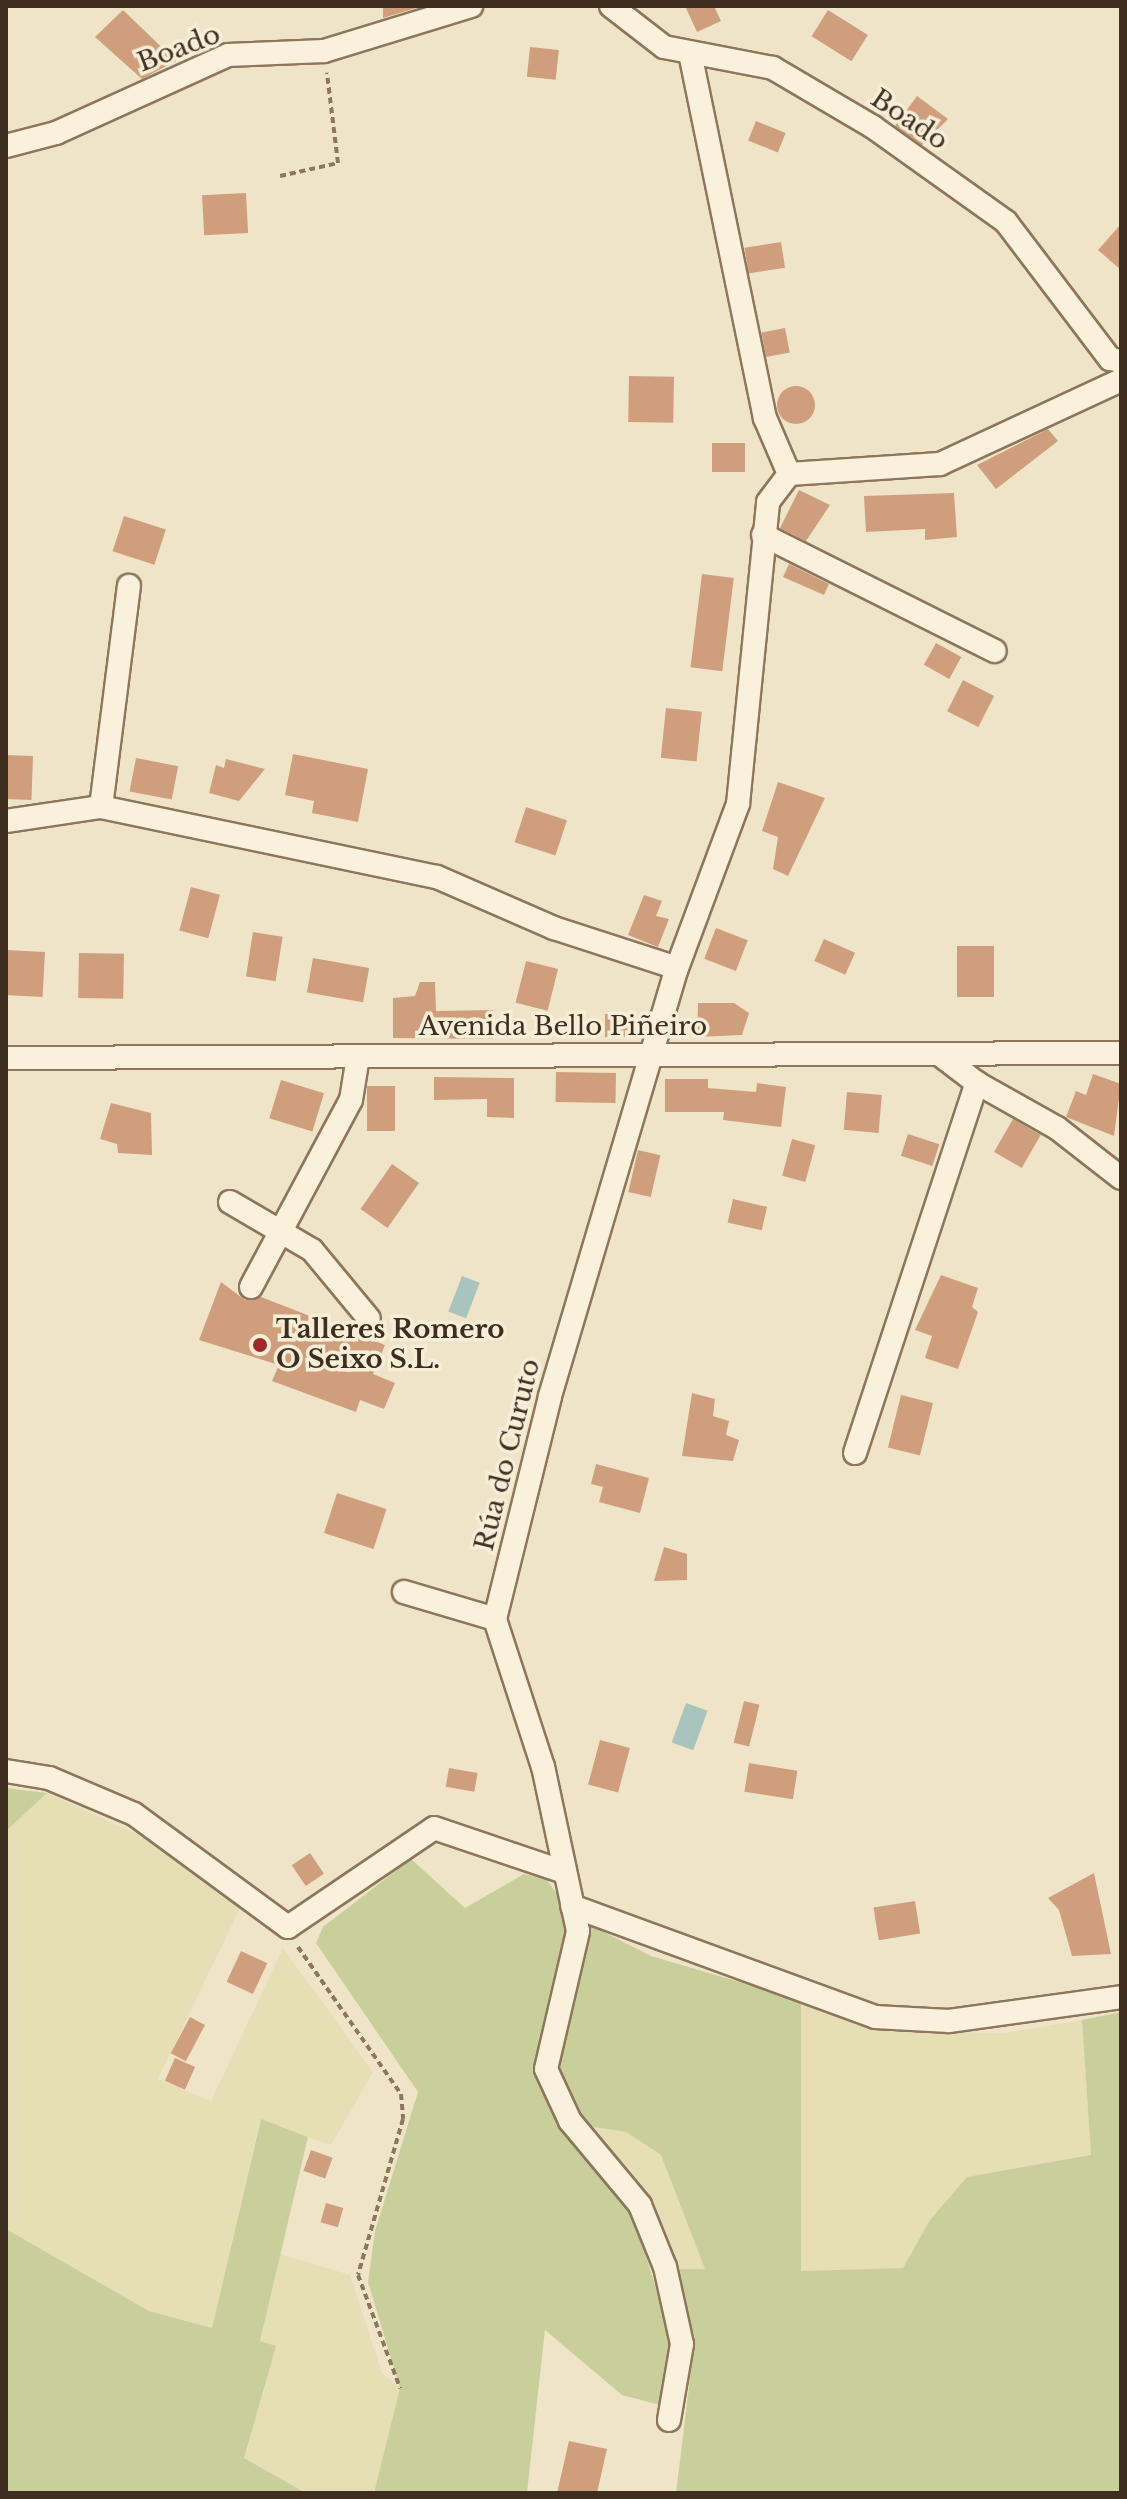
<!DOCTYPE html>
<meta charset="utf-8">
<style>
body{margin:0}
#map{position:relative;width:1127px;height:2499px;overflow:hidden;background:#f0e4c8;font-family:"Libre Baskerville",serif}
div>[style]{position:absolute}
.farmland>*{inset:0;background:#e6deb5}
.green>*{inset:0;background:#c9cf9b}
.water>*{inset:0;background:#a9c4bc;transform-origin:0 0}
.building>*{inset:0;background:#cf9f7d;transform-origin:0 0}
.round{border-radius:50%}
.path>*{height:4px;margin-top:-2px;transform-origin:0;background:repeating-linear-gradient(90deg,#8d765c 0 6px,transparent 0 10px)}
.roads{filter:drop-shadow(2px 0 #8d765c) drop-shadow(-2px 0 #8d765c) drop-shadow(0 2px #8d765c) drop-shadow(0 -2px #8d765c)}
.minor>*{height:22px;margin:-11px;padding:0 11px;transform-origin:11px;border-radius:11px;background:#faf1dc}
.dots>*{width:22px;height:22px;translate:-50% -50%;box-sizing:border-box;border:4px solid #f7eed8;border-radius:50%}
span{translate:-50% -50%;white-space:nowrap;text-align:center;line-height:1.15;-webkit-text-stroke:7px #f7eed8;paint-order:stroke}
.street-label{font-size:26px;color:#3d2e20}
.poi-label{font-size:26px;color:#3d2e20;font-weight:700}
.left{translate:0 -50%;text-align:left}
.frame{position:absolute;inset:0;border:8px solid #3d2e20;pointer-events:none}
</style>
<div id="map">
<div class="farmland">
<div style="clip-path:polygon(47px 1793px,174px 1851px,240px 1908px,158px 2079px,211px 2101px,283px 1948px,373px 2072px,331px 2145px,260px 2120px,212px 2328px,149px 2311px,6px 2229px,6px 1831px)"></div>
<div style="clip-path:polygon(801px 2000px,880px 2031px,1005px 2033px,1082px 2020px,1091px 2155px,967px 2178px,930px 2220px,903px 2268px,801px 2271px)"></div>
<div style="clip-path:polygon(581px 2125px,626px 2132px,661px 2155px,706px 2270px,674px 2269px)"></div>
<div style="clip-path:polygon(280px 2254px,350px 2275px,382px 2373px,400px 2388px,374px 2493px,306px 2493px,244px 2458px,275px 2347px,260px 2342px)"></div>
</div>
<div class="green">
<div style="clip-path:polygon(6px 1788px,47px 1793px,6px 1831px)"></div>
<div style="clip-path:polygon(411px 1859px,465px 1908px,524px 1874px,546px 1879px,564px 1903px,570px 1929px,540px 2071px,634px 2219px,672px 2338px,664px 2406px,622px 2395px,545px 2330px,527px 2493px,374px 2493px,400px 2388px,368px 2282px,375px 2231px,418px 2092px,316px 1943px,323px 1927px)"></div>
<div style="clip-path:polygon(586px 1923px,651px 1956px,801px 2000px,801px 2271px,903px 2268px,930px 2220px,967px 2177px,1091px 2155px,1082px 2020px,1121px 2012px,1121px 2493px,676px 2493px,695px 2338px,674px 2269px,705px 2269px,661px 2155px,626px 2132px,581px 2125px,551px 2063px)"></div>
<div style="clip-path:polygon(261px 2119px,308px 2137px,260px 2341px,276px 2346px,244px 2458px,306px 2493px,6px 2493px,6px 2229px,149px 2311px,212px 2328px)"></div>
</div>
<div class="water">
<div style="left:462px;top:1276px;width:19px;height:38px;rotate:21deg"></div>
<div style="left:686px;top:1703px;width:23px;height:42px;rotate:20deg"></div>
</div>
<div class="building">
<div style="clip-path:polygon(383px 6px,423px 6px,383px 18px)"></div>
<div style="clip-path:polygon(685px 6px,714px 6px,721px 21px,697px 32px)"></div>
<div style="clip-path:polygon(123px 10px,176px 61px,142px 79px,95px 37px)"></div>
<div style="left:828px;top:10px;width:47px;height:31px;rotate:32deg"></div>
<div style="left:530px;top:47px;width:29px;height:30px;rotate:6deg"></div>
<div style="clip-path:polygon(917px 96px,948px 119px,922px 145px,895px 126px)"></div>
<div style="left:756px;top:121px;width:32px;height:21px;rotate:22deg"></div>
<div style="left:246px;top:193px;width:40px;height:44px;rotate:87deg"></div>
<div style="clip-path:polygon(1121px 224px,1121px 270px,1098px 250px)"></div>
<div style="left:781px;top:242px;width:26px;height:37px;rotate:81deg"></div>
<div style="left:785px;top:328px;width:25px;height:24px;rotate:79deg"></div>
<div style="left:629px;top:376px;width:45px;height:46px;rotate:1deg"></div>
<div class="round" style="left:777px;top:386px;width:38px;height:38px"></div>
<div style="clip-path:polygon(1048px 429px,1058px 441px,996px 489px,977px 465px)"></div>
<div style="left:712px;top:443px;width:33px;height:29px"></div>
<div style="clip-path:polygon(799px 490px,830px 505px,806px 541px,780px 528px)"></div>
<div style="clip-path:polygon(954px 493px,957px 537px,925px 540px,925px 529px,866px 532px,864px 496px)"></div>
<div style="left:124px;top:516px;width:44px;height:37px;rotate:18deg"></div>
<div style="clip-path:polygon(789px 564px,829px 584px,824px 595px,783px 577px)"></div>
<div style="left:702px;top:574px;width:32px;height:94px;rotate:7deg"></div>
<div style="left:936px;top:643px;width:29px;height:25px;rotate:29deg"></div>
<div style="left:963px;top:680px;width:35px;height:35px;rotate:27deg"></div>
<div style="left:666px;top:708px;width:36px;height:50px;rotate:6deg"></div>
<div style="clip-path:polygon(293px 754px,368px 769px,358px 822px,312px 813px,314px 801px,285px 795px)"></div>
<div style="left:6px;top:755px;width:27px;height:44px;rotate:2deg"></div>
<div style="left:136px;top:758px;width:43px;height:34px;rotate:11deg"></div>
<div style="clip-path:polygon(226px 759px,265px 769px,239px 801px,209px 793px,216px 765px,224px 768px)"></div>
<div style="clip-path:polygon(778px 782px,825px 798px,788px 876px,773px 869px,778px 837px,762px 831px)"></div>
<div style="left:526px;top:807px;width:43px;height:37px;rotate:18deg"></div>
<div style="left:191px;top:887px;width:30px;height:45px;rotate:15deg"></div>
<div style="clip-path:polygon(644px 895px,662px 901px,656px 916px,669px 919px,658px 947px,628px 935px)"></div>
<div style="left:716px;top:928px;width:34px;height:33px;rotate:21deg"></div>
<div style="left:253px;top:932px;width:30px;height:45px;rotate:9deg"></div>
<div style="left:824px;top:939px;width:34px;height:24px;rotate:24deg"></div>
<div style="left:957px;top:946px;width:37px;height:51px"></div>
<div style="left:6px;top:950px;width:39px;height:45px;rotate:3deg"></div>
<div style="left:79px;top:953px;width:45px;height:45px;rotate:1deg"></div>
<div style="left:313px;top:958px;width:57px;height:35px;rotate:10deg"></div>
<div style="left:526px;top:961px;width:33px;height:43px;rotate:14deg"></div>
<div style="clip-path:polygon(420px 982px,435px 982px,436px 1011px,493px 1010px,493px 1039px,393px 1038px,393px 998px,415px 996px)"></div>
<div style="clip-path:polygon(698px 1003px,734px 1003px,749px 1013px,742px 1035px,697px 1037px)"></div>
<div style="left:605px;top:1014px;width:27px;height:23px"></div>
<div style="left:556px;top:1072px;width:60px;height:30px;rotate:1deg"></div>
<div style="clip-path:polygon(1093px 1074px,1121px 1084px,1114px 1136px,1066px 1117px,1076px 1091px,1086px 1095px)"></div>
<div style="clip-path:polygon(434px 1077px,514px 1078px,514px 1118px,487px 1117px,487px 1099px,434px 1100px)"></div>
<div style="clip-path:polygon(665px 1079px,708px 1079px,708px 1088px,756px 1092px,757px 1083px,786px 1087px,781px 1127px,723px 1120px,724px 1112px,665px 1112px)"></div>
<div style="left:281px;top:1080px;width:45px;height:40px;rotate:17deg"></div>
<div style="left:395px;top:1086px;width:45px;height:28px;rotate:90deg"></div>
<div style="left:847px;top:1092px;width:35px;height:38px;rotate:5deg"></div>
<div style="clip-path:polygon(111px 1103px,151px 1113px,152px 1155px,118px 1153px,117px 1144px,100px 1139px)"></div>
<div style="left:1013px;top:1119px;width:32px;height:38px;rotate:30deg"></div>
<div style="left:908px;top:1134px;width:33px;height:23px;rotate:18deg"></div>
<div style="left:792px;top:1139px;width:24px;height:38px;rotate:15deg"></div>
<div style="left:638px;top:1150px;width:23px;height:43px;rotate:13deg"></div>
<div style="left:392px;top:1164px;width:33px;height:55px;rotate:35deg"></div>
<div style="left:733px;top:1199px;width:35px;height:24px;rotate:13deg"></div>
<div style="clip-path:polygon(941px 1275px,978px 1288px,972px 1307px,978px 1312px,958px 1369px,925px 1358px,932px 1336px,915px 1330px)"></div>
<div style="clip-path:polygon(221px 1282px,245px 1300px,261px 1297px,385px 1345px,373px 1374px,395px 1383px,384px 1409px,360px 1400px,356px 1412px,272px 1381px,279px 1365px,199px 1340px)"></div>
<div style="clip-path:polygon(692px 1393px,715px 1399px,713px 1416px,729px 1421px,726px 1435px,739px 1440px,733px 1461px,682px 1456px)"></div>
<div style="left:901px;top:1395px;width:33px;height:54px;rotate:14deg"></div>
<div style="clip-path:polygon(596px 1464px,649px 1478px,640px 1513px,599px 1502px,603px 1487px,591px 1484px)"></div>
<div style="left:337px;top:1493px;width:52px;height:42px;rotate:18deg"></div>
<div style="clip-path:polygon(664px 1547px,687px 1554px,687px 1580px,654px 1581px)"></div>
<div style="left:744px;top:1701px;width:16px;height:43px;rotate:14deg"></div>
<div style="left:600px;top:1740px;width:31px;height:46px;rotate:15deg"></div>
<div style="left:749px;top:1763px;width:49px;height:29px;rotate:9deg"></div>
<div style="left:449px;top:1768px;width:29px;height:19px;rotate:10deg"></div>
<div style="left:310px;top:1853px;width:25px;height:22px;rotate:56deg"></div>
<div style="clip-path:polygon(1094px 1873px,1111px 1954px,1072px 1956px,1059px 1910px,1048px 1898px)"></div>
<div style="left:915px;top:1901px;width:33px;height:42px;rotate:81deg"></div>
<div style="left:241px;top:1951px;width:29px;height:34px;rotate:25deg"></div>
<div style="left:190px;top:2017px;width:17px;height:41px;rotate:28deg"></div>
<div style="left:175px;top:2058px;width:22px;height:25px;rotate:24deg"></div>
<div style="left:311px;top:2150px;width:23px;height:22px;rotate:20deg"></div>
<div style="left:326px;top:2203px;width:18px;height:20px;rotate:16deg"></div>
<div style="clip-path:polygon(569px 2441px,607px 2449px,597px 2493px,557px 2493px)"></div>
</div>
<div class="path">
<div style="left:280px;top:176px;width:59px;rotate:-12.6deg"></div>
<div style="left:338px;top:163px;width:91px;rotate:-97deg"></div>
<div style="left:298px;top:1947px;width:179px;rotate:55deg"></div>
<div style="left:401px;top:2094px;width:25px;rotate:85deg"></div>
<div style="left:403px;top:2119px;width:162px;rotate:106.1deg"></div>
<div style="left:358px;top:2275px;width:121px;rotate:69.6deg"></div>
</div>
<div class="roads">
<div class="minor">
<div style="left:611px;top:6px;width:67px;rotate:37.7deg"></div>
<div style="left:664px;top:47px;width:111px;rotate:10.9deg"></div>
<div style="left:773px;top:68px;width:116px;rotate:30.5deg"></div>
<div style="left:873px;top:127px;width:163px;rotate:35.5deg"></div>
<div style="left:1006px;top:222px;width:172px;rotate:52.8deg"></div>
<div style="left:1110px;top:359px;width:11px;rotate:10deg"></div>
<div style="left:690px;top:53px;width:373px;rotate:78.4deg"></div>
<div style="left:765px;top:418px;width:61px;rotate:66.8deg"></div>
<div style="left:6px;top:146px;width:52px;rotate:-14.6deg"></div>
<div style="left:56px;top:133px;width:189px;rotate:-24.4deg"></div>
<div style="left:228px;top:55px;width:96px;rotate:-2.4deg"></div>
<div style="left:324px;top:51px;width:154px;rotate:-17deg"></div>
<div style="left:763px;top:535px;width:259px;rotate:26.6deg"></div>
<div style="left:101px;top:807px;width:223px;rotate:-82.8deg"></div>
<div style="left:6px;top:821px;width:96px;rotate:-8.4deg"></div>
<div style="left:101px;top:807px;width:343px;rotate:11.8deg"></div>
<div style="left:437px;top:877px;width:128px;rotate:23.6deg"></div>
<div style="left:554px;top:928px;width:129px;rotate:18deg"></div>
<div style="left:6px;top:1058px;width:1115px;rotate:-0.26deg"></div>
<div style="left:977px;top:1083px;width:92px;rotate:29.4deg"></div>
<div style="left:1057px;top:1128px;width:81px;rotate:38deg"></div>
<div style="left:230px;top:1202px;width:95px;rotate:30.3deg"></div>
<div style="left:312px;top:1250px;width:89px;rotate:50.4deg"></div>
<div style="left:251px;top:1287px;width:212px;rotate:-61.9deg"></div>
<div style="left:351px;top:1100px;width:44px;rotate:-80.8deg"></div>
<div style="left:855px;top:1453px;width:390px;rotate:-71.8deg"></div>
<div style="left:977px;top:1083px;width:48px;rotate:-142.7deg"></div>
<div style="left:404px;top:1592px;width:95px;rotate:16.5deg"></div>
<div style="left:6px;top:1771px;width:44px;rotate:9.2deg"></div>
<div style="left:49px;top:1778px;width:92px;rotate:23deg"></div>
<div style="left:134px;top:1814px;width:191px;rotate:36.3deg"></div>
<div style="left:288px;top:1927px;width:176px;rotate:-34.1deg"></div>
<div style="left:434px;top:1828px;width:137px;rotate:18.7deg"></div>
<div style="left:572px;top:1906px;width:323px;rotate:20.1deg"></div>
<div style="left:875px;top:2017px;width:74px;rotate:3.1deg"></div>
<div style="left:949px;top:2021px;width:174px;rotate:-7.9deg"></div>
<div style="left:669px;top:2420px;width:77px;rotate:-80.3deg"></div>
<div style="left:682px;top:2344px;width:79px;rotate:-102.4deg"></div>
<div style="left:665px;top:2267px;width:67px;rotate:-112deg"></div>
<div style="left:640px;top:2205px;width:109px;rotate:-129.8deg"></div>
<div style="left:570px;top:2121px;width:57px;rotate:-114.8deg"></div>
<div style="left:546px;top:2069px;width:142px;rotate:-76.9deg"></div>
<div style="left:578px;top:1931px;width:168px;rotate:-102deg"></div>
<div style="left:543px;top:1767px;width:156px;rotate:-108deg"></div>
<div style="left:495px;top:1619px;width:230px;rotate:-76.1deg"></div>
<div style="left:550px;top:1396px;width:446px;rotate:-73.5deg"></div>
<div style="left:677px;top:968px;width:175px;rotate:-69.6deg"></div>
<div style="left:738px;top:804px;width:303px;rotate:-84.3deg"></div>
<div style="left:768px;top:502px;width:35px;rotate:-53deg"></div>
<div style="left:789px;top:474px;width:151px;rotate:-3.8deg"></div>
<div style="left:940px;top:464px;width:200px;rotate:-24.9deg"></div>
</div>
</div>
<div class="dots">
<div style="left:260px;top:1345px;background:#9e2a2b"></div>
</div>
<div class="street-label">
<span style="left:179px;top:49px;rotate:-21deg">Boado</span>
<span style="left:909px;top:120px;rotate:34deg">Boado</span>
<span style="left:563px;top:1027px">Avenida Bello Piñeiro</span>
<span style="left:508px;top:1455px;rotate:-76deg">Rúa do Curuto</span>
</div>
<div class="poi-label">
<span class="left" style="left:276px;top:1345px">Talleres Romero<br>O Seixo S.L.</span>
</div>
<div class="frame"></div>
</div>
